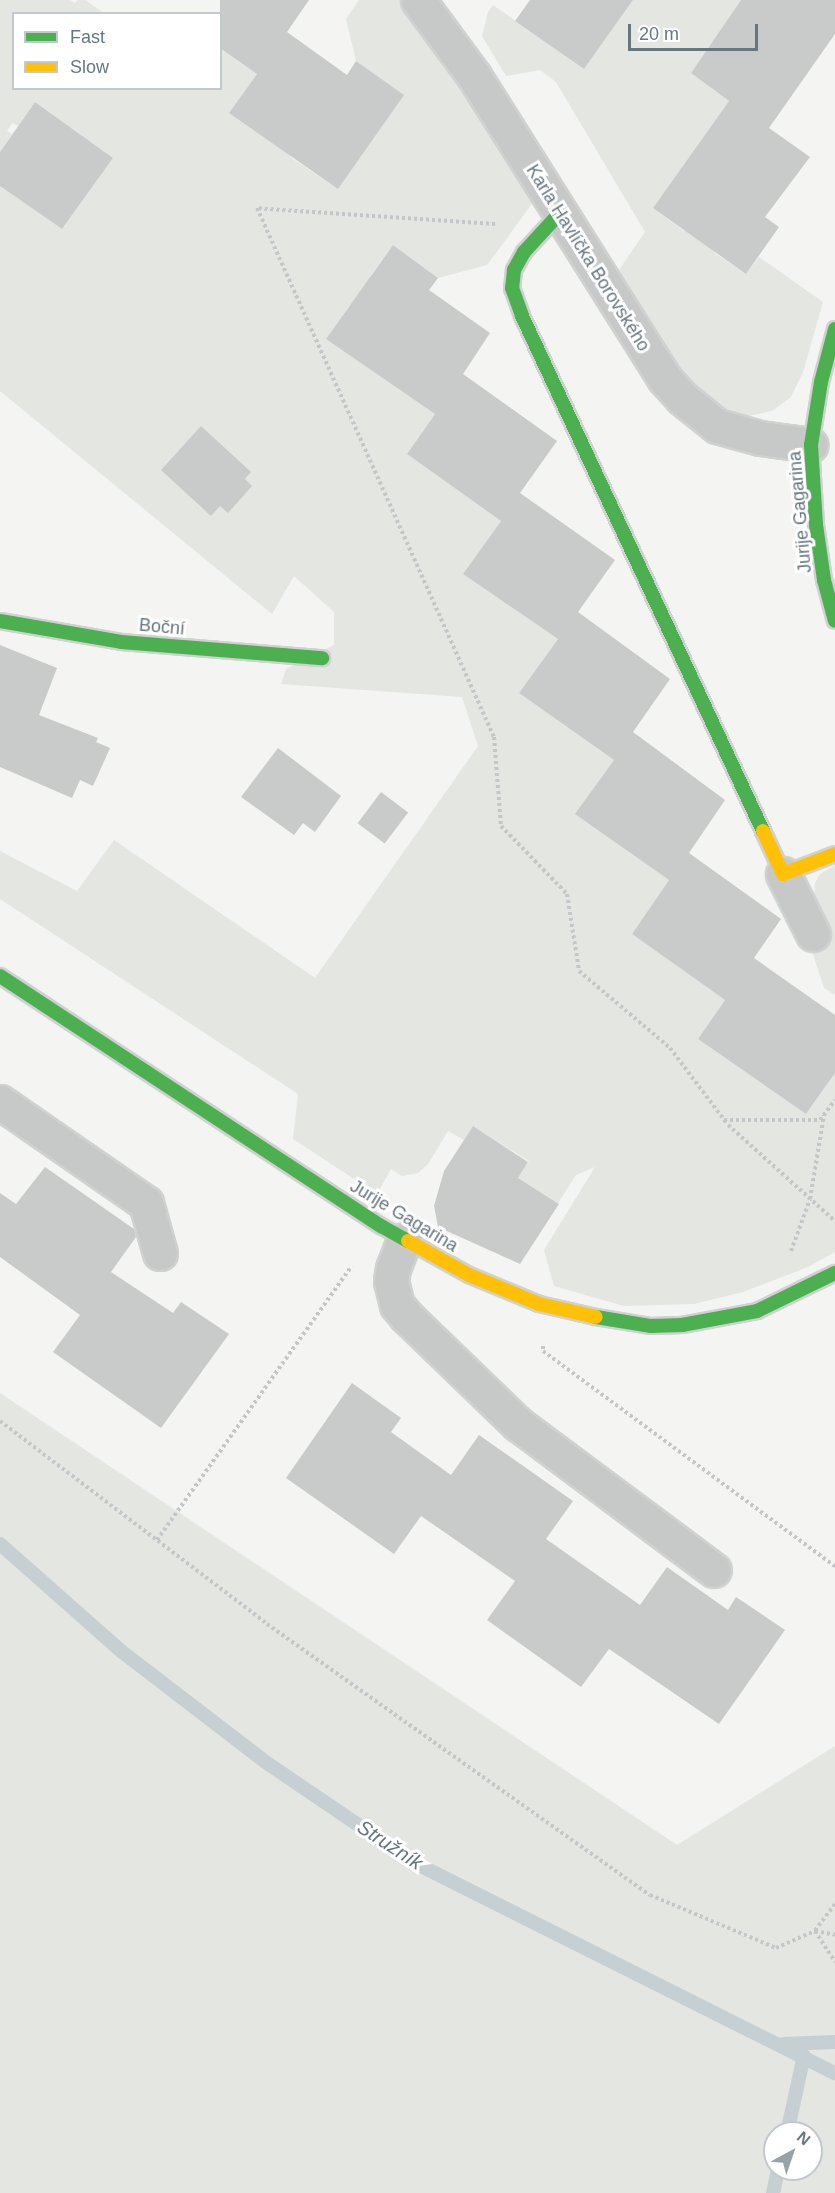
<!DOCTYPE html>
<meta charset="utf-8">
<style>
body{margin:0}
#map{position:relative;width:835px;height:2193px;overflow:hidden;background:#f4f4f3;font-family:Arial,sans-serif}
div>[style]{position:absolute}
.green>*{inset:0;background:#e3e6e1}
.stream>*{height:14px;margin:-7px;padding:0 7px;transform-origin:7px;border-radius:7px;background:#c6cfd1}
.building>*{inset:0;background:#c9cbcb;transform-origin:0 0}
.path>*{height:4px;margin-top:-2px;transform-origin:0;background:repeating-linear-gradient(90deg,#c5c6c7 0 3px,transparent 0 6px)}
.roads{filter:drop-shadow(2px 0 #d0d1d1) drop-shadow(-2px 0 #d0d1d1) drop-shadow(0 2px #d0d1d1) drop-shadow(0 -2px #d0d1d1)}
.street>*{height:33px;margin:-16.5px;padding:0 16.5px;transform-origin:16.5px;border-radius:16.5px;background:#c7c9c9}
.fast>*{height:14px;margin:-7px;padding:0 7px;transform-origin:7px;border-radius:7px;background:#4caf50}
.slow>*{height:14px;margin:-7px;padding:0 7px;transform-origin:7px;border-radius:7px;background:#ffc107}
span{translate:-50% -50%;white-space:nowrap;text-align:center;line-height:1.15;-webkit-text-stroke:6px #fff;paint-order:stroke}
.street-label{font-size:18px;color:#677780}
.water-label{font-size:20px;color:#63777c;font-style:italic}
.legend{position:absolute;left:12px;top:12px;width:210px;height:78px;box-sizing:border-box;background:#fff;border:2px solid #c2c9cc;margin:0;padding:8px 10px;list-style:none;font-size:18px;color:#677780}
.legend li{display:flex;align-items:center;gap:12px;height:30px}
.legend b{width:30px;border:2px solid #c2c9cc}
.north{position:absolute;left:763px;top:2121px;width:60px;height:60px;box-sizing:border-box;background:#fff;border:2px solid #c2c9cc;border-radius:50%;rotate:40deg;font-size:16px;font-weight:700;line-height:24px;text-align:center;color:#677780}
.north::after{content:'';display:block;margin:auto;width:21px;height:27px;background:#98a3a8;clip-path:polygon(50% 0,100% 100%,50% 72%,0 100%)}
.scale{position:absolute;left:628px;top:24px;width:130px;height:27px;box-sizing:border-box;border:3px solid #677780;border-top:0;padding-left:8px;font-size:18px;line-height:21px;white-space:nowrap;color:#677780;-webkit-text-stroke:4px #fff;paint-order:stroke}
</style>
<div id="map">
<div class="green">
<div style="clip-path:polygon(0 0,70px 0,75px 3px,78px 0,85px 0,104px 13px,14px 14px,14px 88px,220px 88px,221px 48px,257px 74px,230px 113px,295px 149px,290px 157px,338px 189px,403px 95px,356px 61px,346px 19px,359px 0,400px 0,428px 31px,534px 201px,487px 265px,438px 278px,393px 245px,370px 276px,375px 280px,349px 306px,327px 339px,435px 414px,407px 454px,501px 521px,463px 574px,558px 639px,519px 693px,614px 760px,576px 814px,669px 880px,632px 934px,725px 1000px,698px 1039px,806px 1114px,829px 1082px,835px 1062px,835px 1252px,808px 1267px,743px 1292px,694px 1304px,624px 1306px,554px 1286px,544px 1250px,595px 1167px,576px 1175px,558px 1203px,518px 1178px,529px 1161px,473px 1126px,464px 1140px,448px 1131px,428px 1164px,418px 1173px,402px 1176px,391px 1169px,377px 1194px,293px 1139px,298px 1094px,0 899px,0 851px,77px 891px,114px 840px,315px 978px,478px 746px,462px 697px,281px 684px,286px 669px,334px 645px,334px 612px,294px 576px,272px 614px,0 391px,0 186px,62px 229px,113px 158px,35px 102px,18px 126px,12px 123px,7px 131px,12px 134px,0 152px)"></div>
<div style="clip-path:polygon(633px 0,741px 0,691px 73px,729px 101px,653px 208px,684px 231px,688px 226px,718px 248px,715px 253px,746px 274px,759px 257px,823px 302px,803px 372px,791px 397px,772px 411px,748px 416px,734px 414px,717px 408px,688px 387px,619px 270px,645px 232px,556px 82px,540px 70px,506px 76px,482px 36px,488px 12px,493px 5px,584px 69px)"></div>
<div style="clip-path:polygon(835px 865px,835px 995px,824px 988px,811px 948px,815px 883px,820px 874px)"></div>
<div style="clip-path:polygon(evenodd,0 1393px,677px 1845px,835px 1746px,835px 2193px,0 2193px,0 1393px,775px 2133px,811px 2133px,811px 2169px,775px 2169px,775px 2133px)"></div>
</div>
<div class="stream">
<div style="left:0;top:1544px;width:162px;rotate:41.5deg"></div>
<div style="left:121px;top:1651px;width:184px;rotate:37.5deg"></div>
<div style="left:267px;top:1763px;width:174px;rotate:34.2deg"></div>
<div style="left:411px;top:1861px;width:474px;rotate:26.6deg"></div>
<div style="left:784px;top:2044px;width:51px;rotate:-2.2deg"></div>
<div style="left:787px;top:2133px;width:79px;rotate:-77.6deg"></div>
<div style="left:773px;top:2193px;width:25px;rotate:-78deg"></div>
</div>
<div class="building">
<div style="clip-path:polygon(220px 0,309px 0,287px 32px,347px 75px,356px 61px,404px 95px,338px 189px,229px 113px,257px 74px,220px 48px)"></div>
<div style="clip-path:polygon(530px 0,633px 0,584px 69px,515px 21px)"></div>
<div style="clip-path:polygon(741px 0,835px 0,835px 34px,769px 128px,810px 157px,765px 217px,779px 227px,746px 274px,653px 208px,729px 101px,691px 73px)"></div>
<div style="clip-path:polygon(35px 102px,113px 158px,62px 229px,0 186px,0 152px)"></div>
<div style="clip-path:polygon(393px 245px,438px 278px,429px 290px,490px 333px,463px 374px,557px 441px,520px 493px,615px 560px,578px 612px,670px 679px,633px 732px,725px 800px,689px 853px,781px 919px,754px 958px,835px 1015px,835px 1073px,806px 1114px,698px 1039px,725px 1000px,632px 934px,669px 880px,575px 814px,614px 760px,519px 693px,558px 639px,463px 574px,501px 521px,407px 454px,435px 414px,326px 339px)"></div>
<div style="clip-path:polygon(201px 426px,251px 472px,245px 479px,252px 486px,228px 513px,220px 506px,211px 516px,161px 470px)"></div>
<div style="clip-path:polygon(0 645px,57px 668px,39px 715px,98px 738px,96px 742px,110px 748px,93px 786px,80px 780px,72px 798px,0 767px)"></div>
<div style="clip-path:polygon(278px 748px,341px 796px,315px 832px,303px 823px,294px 835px,241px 797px)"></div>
<div style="left:381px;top:792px;width:34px;height:39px;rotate:37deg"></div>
<div style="clip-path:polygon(473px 1126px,528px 1162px,518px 1178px,559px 1204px,520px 1264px,438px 1227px,434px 1206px,444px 1171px)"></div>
<div style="clip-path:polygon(45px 1167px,134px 1229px,136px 1237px,111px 1272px,173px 1313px,181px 1302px,229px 1334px,161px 1428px,53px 1352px,80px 1315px,0 1257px,0 1193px,16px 1204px)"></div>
<div style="clip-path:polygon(352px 1383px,401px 1418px,391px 1432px,451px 1475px,479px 1435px,573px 1501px,546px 1539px,640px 1605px,667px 1567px,728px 1610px,736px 1597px,785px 1630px,719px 1724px,609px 1649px,581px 1687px,487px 1620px,515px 1581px,421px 1516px,394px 1554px,286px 1478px)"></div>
</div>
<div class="path">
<div style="left:495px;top:224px;width:239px;rotate:-176.2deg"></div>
<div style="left:257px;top:208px;width:580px;rotate:65.87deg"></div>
<div style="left:494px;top:737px;width:89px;rotate:85.5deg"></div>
<div style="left:501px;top:826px;width:95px;rotate:45.9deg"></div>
<div style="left:567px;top:894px;width:78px;rotate:81.1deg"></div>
<div style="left:579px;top:971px;width:119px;rotate:40.2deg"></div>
<div style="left:670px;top:1048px;width:96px;rotate:53deg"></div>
<div style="left:728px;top:1125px;width:144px;rotate:41.9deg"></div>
<div style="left:724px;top:1120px;width:96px"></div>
<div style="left:820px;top:1120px;width:25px;rotate:-53deg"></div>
<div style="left:791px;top:1251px;width:55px;rotate:-69.9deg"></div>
<div style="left:810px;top:1199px;width:85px;rotate:-80.5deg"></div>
<div style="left:543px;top:1346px;width:5px;rotate:90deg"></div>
<div style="left:543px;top:1351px;width:363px;rotate:36.4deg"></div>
<div style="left:0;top:1421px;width:335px;rotate:37.2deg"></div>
<div style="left:267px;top:1624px;width:469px;rotate:35.3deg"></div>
<div style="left:650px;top:1895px;width:137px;rotate:22.8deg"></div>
<div style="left:776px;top:1948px;width:43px;rotate:-23.6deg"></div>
<div style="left:815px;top:1931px;width:37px;rotate:57deg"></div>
<div style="left:157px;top:1540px;width:336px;rotate:-54.6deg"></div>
<div style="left:835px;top:1904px;width:34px;rotate:127deg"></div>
<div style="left:815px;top:1931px;width:20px;rotate:11deg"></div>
</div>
<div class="roads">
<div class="street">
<div style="left:418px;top:0;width:94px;rotate:53.6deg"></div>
<div style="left:474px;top:76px;width:357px;rotate:57.8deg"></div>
<div style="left:664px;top:378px;width:27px;rotate:48deg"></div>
<div style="left:682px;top:398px;width:45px;rotate:38.7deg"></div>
<div style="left:717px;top:426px;width:45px;rotate:15.6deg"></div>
<div style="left:760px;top:438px;width:51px;rotate:7.8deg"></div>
<div style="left:783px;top:874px;width:67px;rotate:63.4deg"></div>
<div style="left:0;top:1102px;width:178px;rotate:34.7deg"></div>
<div style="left:146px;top:1203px;width:52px;rotate:74.4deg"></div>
<div style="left:404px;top:1240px;width:30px;rotate:111deg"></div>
<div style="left:393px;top:1268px;width:13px;rotate:99deg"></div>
<div style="left:391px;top:1281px;width:25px;rotate:76deg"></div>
<div style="left:397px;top:1305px;width:14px;rotate:51deg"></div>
<div style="left:406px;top:1316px;width:156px;rotate:44deg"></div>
<div style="left:518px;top:1424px;width:244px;rotate:36.7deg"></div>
</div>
<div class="fast">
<div style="left:559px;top:214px;width:52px;rotate:132.6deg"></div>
<div style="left:524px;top:252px;width:21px;rotate:119deg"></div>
<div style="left:514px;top:270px;width:18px;rotate:96deg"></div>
<div style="left:512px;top:288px;width:30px;rotate:70deg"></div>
<div style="left:522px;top:316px;width:569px;rotate:64.92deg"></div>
<div style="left:835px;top:329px;width:55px;rotate:104.8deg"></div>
<div style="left:821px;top:382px;width:64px;rotate:99deg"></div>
<div style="left:811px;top:445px;width:80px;rotate:86.4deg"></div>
<div style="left:816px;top:525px;width:56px;rotate:81.7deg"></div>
<div style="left:824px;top:580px;width:42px;rotate:75deg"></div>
<div style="left:0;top:621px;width:123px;rotate:9.8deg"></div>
<div style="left:121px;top:642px;width:202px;rotate:4.6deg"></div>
<div style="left:0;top:976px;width:456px;rotate:33.3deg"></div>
<div style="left:381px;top:1226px;width:31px;rotate:29deg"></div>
<div style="left:596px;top:1317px;width:56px;rotate:9.3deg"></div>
<div style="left:651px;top:1326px;width:31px;rotate:-2deg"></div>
<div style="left:682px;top:1325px;width:76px;rotate:-10.6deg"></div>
<div style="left:757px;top:1311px;width:87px;rotate:-26deg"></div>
</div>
<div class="slow">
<div style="left:763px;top:831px;width:47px;rotate:65.1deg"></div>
<div style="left:783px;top:874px;width:56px;rotate:-21deg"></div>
<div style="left:408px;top:1241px;width:70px;rotate:29.1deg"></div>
<div style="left:469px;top:1275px;width:76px;rotate:22.5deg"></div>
<div style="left:539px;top:1304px;width:58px;rotate:12.8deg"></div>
</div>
</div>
<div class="street-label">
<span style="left:588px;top:258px;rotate:58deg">Karla Havlíčka Borovského</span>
<span style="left:800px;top:512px;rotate:-95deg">Jurije Gagarina</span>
<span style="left:162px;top:627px;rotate:5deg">Boční</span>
<span style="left:404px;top:1216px;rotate:31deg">Jurije Gagarina</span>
</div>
<div class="water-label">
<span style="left:390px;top:1845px;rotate:33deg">Stružník</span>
</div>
<ul class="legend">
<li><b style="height:8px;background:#4caf50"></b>Fast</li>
<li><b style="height:8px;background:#ffc107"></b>Slow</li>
</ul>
<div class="north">N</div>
<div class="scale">20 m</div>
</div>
